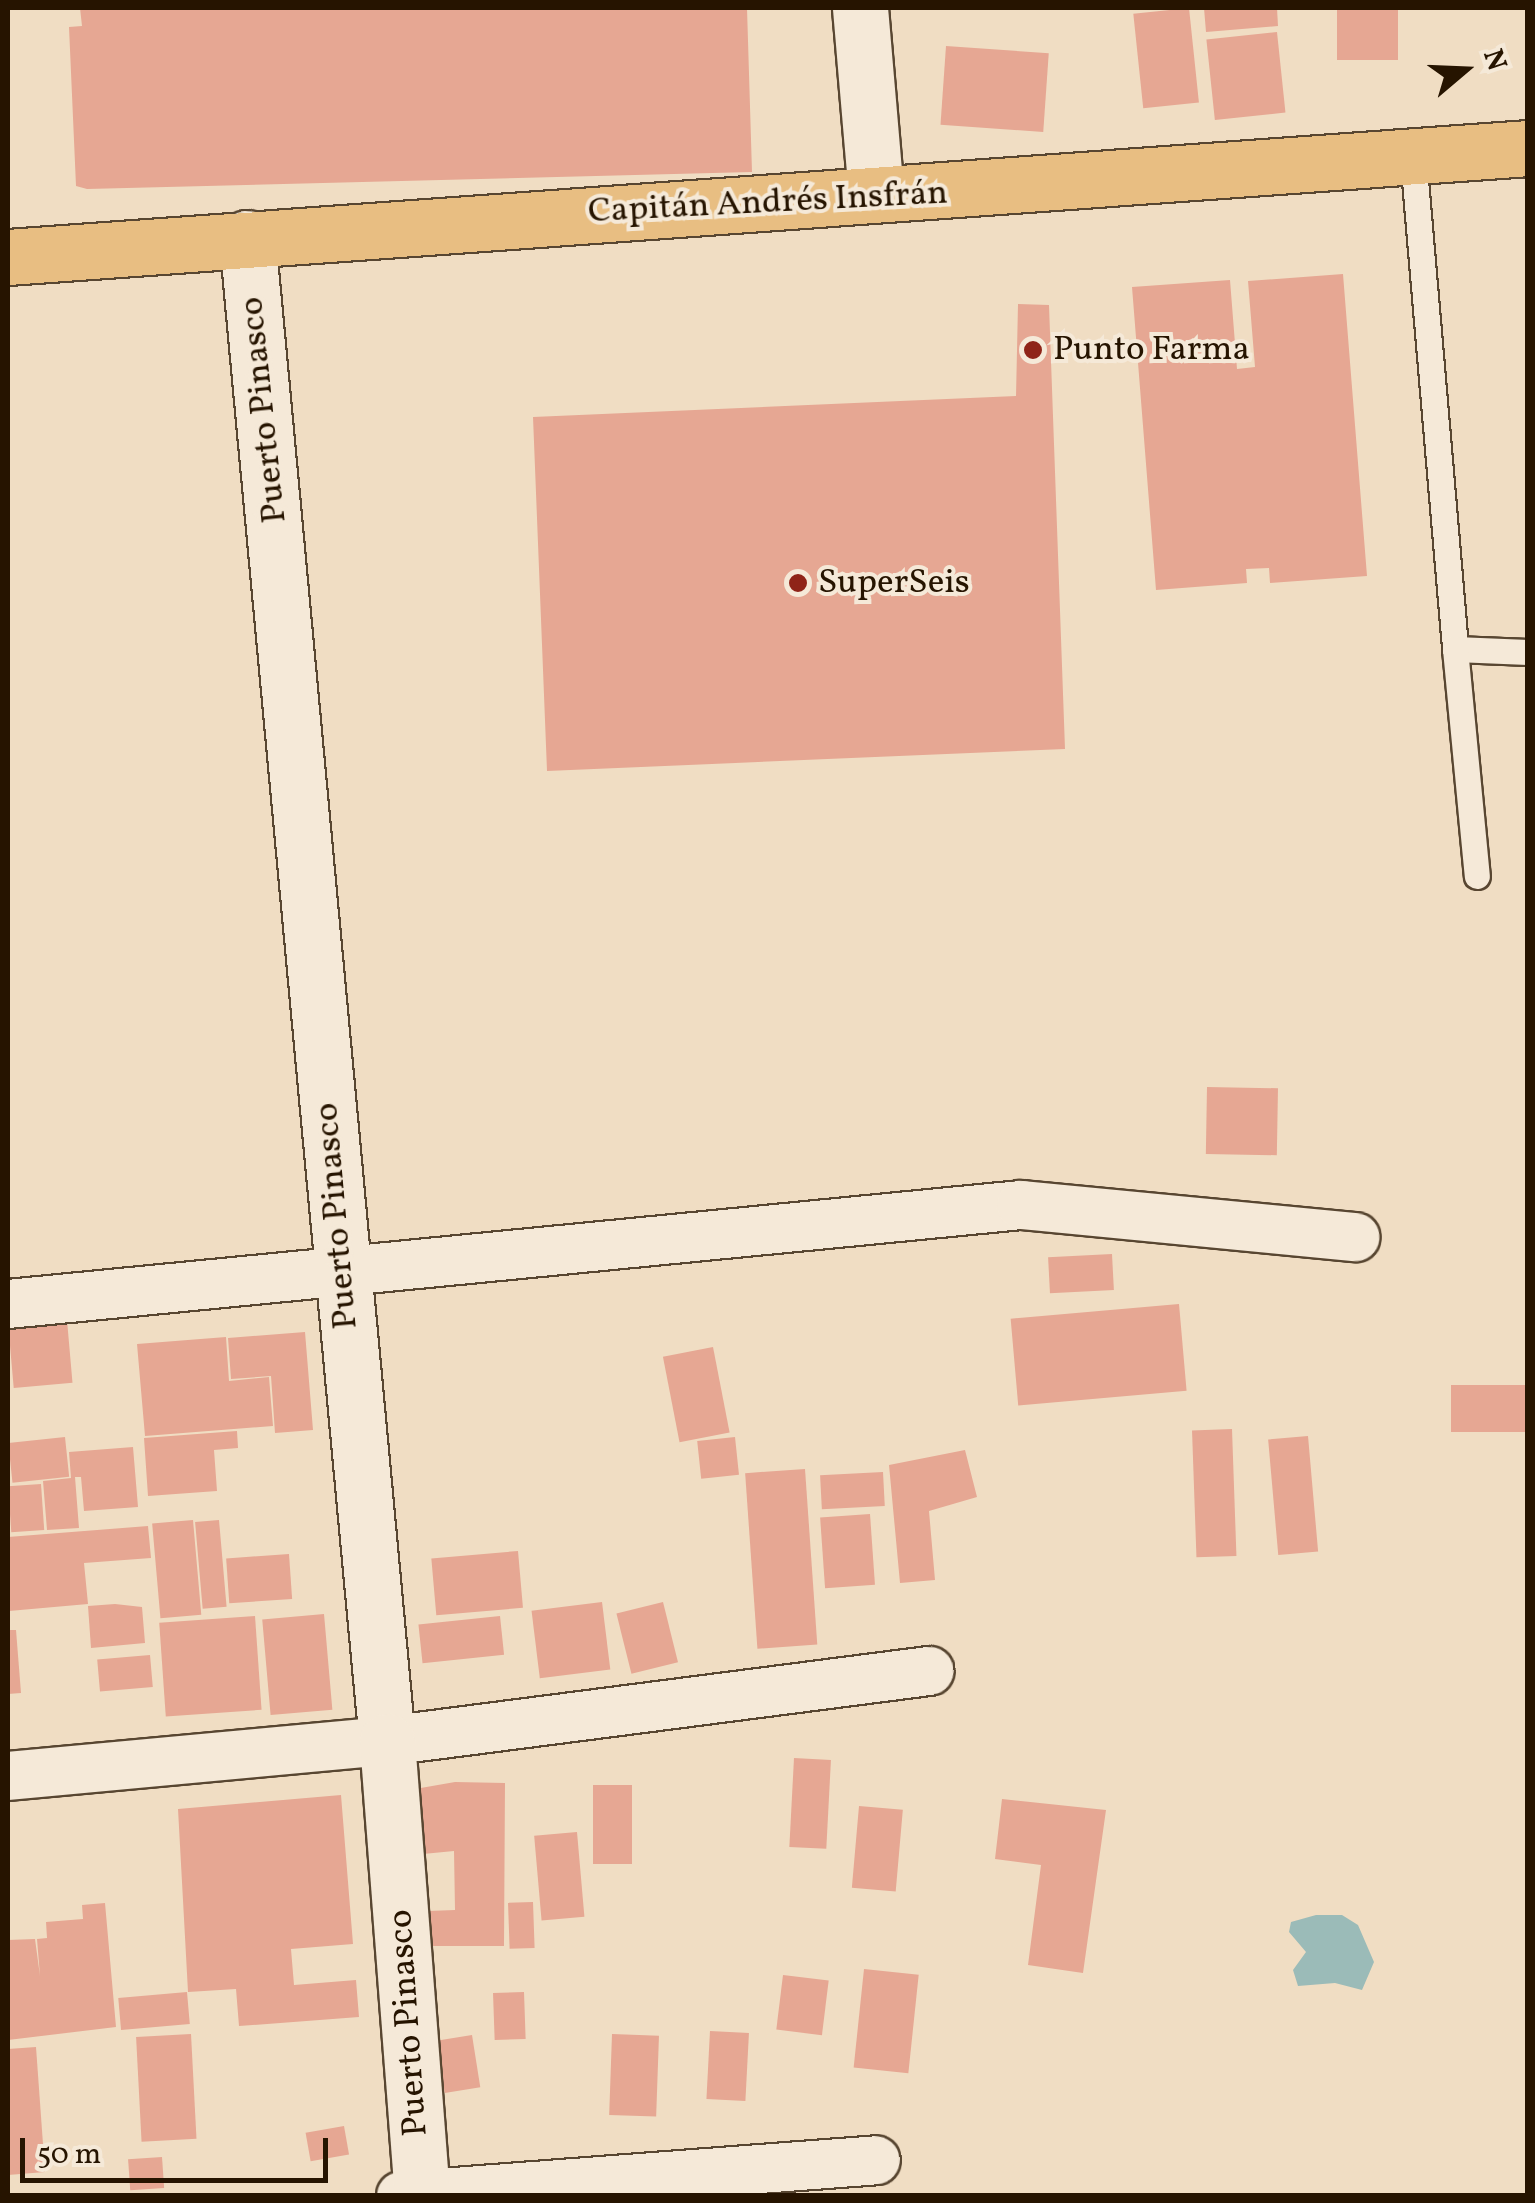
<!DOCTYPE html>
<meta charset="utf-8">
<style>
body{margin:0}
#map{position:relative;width:1535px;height:2203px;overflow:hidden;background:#f0ddc3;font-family:Vollkorn,serif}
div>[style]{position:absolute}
.water>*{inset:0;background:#9bbbb8}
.building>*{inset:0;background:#e6a793;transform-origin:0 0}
.roads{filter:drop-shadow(2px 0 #584631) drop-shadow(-2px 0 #584631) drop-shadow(0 2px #584631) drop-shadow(0 -2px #584631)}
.service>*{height:25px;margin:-12.5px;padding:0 12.5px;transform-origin:12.5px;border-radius:12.5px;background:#f5e9d8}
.minor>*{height:48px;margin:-24px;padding:0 24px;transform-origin:24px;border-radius:24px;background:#f5e9d8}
.tertiary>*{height:55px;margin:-27.5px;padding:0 27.5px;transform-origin:27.5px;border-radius:27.5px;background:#f5e9d8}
.primary>*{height:55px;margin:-27.5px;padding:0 27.5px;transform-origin:27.5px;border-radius:27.5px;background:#e8be82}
.dots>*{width:28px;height:28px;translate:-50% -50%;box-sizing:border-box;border:5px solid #f5e9d8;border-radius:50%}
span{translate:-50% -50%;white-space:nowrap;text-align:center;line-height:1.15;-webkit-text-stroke:8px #f5e9d8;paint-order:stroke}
.street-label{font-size:35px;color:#261400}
.poi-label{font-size:35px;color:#261400}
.left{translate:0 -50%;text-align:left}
.frame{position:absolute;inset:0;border:10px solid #261400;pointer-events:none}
.north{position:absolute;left:1415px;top:20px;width:100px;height:100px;-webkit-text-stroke:8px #f5e9d8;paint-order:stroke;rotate:71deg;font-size:28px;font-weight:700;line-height:40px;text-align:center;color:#261400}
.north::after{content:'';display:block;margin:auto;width:35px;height:45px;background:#261400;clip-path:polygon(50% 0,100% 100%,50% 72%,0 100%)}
.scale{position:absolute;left:20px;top:2138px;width:308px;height:45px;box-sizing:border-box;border:5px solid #261400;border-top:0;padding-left:12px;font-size:30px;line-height:35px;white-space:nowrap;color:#261400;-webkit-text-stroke:8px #f5e9d8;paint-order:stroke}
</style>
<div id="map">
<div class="water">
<div style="clip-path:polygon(1316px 1915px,1342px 1915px,1358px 1925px,1374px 1962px,1362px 1990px,1335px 1983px,1298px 1986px,1293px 1970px,1306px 1952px,1289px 1932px,1291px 1922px)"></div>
</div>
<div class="building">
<div style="clip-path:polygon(80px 8px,747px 8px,752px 172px,87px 189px,76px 186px,69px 27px,82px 26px)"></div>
<div style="left:1189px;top:8px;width:95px;height:56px;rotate:84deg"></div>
<div style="clip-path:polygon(1204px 8px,1277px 8px,1278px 26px,1206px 32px)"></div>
<div style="left:1337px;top:8px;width:61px;height:52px"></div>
<div style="left:1277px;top:32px;width:81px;height:71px;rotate:84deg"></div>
<div style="left:946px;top:46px;width:103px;height:79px;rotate:4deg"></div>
<div style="clip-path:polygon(1343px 274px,1367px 576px,1270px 583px,1269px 568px,1246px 569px,1247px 583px,1156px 590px,1132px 287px,1230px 280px,1237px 369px,1255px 367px,1248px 281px)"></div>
<div style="clip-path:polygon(1018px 304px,1049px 305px,1065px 749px,547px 771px,533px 417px,1016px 396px)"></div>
<div style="left:1207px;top:1087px;width:71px;height:67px;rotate:1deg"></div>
<div style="left:1112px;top:1254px;width:36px;height:64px;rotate:87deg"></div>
<div style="left:1179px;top:1304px;width:87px;height:169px;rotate:85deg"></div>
<div style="left:67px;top:1320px;width:63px;height:59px;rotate:85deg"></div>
<div style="clip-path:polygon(305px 1332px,313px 1430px,275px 1433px,271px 1376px,231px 1379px,228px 1338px)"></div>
<div style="clip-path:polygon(226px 1337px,229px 1381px,269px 1377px,273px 1426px,145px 1436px,137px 1344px)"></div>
<div style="left:713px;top:1347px;width:87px;height:51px;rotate:79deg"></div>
<div style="left:1528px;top:1385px;width:47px;height:77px;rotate:90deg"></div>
<div style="left:1232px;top:1429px;width:127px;height:40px;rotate:88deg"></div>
<div style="clip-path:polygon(237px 1431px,238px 1448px,214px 1450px,217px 1491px,148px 1496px,144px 1438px)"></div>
<div style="left:1308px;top:1436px;width:116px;height:40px;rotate:85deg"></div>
<div style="left:65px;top:1437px;width:40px;height:57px;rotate:84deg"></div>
<div style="left:735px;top:1437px;width:38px;height:38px;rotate:84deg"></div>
<div style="clip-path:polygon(133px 1447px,138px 1507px,84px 1511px,81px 1477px,75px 1477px,79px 1528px,47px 1530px,43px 1481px,71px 1478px,69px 1452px)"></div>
<div style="clip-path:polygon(965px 1450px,977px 1497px,929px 1511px,935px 1580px,900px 1583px,889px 1465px)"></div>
<div style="left:805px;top:1469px;width:176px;height:60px;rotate:86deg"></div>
<div style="left:883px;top:1472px;width:34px;height:63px;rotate:87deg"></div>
<div style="left:41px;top:1484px;width:46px;height:33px;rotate:86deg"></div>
<div style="left:870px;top:1514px;width:71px;height:50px;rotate:86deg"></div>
<div style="left:193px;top:1520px;width:95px;height:41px;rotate:85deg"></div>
<div style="left:219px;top:1520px;width:87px;height:24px;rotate:85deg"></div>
<div style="clip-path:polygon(148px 1526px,151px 1558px,84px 1563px,88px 1604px,9px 1611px,8px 1537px)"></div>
<div style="left:518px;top:1551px;width:57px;height:87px;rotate:85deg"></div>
<div style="left:289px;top:1554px;width:45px;height:63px;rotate:86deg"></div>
<div style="left:602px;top:1602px;width:68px;height:71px;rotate:83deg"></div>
<div style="left:663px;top:1602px;width:62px;height:48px;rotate:76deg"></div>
<div style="clip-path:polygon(115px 1604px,142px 1607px,145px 1643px,91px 1648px,88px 1606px)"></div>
<div style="left:324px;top:1614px;width:96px;height:62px;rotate:85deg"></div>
<div style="left:255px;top:1616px;width:94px;height:96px;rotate:86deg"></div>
<div style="left:500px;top:1616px;width:39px;height:82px;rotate:84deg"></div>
<div style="clip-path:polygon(8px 1630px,16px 1630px,21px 1693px,8px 1694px)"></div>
<div style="left:150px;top:1655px;width:32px;height:53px;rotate:85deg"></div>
<div style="left:794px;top:1758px;width:37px;height:89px;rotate:3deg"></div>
<div style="clip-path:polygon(455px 1782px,505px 1783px,504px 1946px,431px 1946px,428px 1911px,455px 1910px,454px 1851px,423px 1854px,415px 1789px)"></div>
<div style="left:593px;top:1785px;width:39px;height:79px"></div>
<div style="clip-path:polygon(341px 1795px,353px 1944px,291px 1949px,294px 1985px,356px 1980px,359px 2017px,239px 2026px,236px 1989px,188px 1992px,178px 1809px)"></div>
<div style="clip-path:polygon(1002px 1799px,1106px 1810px,1083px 1973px,1028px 1965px,1041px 1865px,995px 1859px)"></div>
<div style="left:859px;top:1806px;width:44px;height:82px;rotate:5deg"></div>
<div style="left:577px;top:1832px;width:85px;height:43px;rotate:85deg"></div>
<div style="left:533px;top:1902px;width:46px;height:25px;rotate:88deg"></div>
<div style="clip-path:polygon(105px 1903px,116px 2027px,8px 2040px,8px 1940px,35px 1939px,40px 1976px,37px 1939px,47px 1938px,46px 1922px,83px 1919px,82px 1905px)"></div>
<div style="left:864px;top:1969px;width:55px;height:99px;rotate:6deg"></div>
<div style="left:783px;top:1975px;width:46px;height:55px;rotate:7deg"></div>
<div style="left:187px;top:1992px;width:32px;height:69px;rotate:85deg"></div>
<div style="left:524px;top:1992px;width:47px;height:31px;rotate:88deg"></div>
<div style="left:710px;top:2031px;width:39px;height:68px;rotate:3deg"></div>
<div style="left:191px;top:2034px;width:105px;height:55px;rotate:87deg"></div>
<div style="left:612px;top:2034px;width:47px;height:81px;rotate:2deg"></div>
<div style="left:472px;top:2035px;width:53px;height:36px;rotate:81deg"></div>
<div style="clip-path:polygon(36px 2047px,45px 2172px,8px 2175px,8px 2049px)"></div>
<div style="left:344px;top:2126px;width:29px;height:39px;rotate:80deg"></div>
<div style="left:162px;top:2157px;width:31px;height:34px;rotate:86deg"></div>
</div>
<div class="roads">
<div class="service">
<div style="left:1413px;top:157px;width:494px;rotate:85.1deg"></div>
<div style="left:1455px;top:649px;width:73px;rotate:2.4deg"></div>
<div style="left:1455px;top:649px;width:228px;rotate:84.5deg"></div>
</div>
<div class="minor">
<div style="left:8px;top:1304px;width:1018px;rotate:-5.58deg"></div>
<div style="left:1021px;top:1205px;width:336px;rotate:5.5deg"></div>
<div style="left:8px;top:1776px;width:381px;rotate:-5.3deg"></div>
<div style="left:387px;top:1741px;width:547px;rotate:-7.36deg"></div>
<div style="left:401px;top:2196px;width:476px;rotate:-4.3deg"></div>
</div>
<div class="tertiary">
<div style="left:860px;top:8px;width:187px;rotate:85.1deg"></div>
<div style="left:247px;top:238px;width:1510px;rotate:84.68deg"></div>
<div style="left:387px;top:1741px;width:456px;rotate:85.6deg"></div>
</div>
<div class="primary">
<div style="left:8px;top:257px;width:1524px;rotate:-4.1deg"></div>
</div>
</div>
<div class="dots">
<div style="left:1033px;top:350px;background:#8f2418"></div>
<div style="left:798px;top:583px;background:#8f2418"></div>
</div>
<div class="street-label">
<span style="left:768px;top:203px;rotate:-3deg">Capitán Andrés Insfrán</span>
<span style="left:264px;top:410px;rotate:-96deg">Puerto Pinasco</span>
<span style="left:337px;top:1216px;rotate:-95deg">Puerto Pinasco</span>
<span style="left:409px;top:2023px;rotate:-94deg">Puerto Pinasco</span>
</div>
<div class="poi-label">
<span class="left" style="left:1053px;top:350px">Punto Farma</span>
<span class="left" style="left:818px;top:583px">SuperSeis</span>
</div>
<div class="frame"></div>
<div class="north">N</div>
<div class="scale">50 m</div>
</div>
